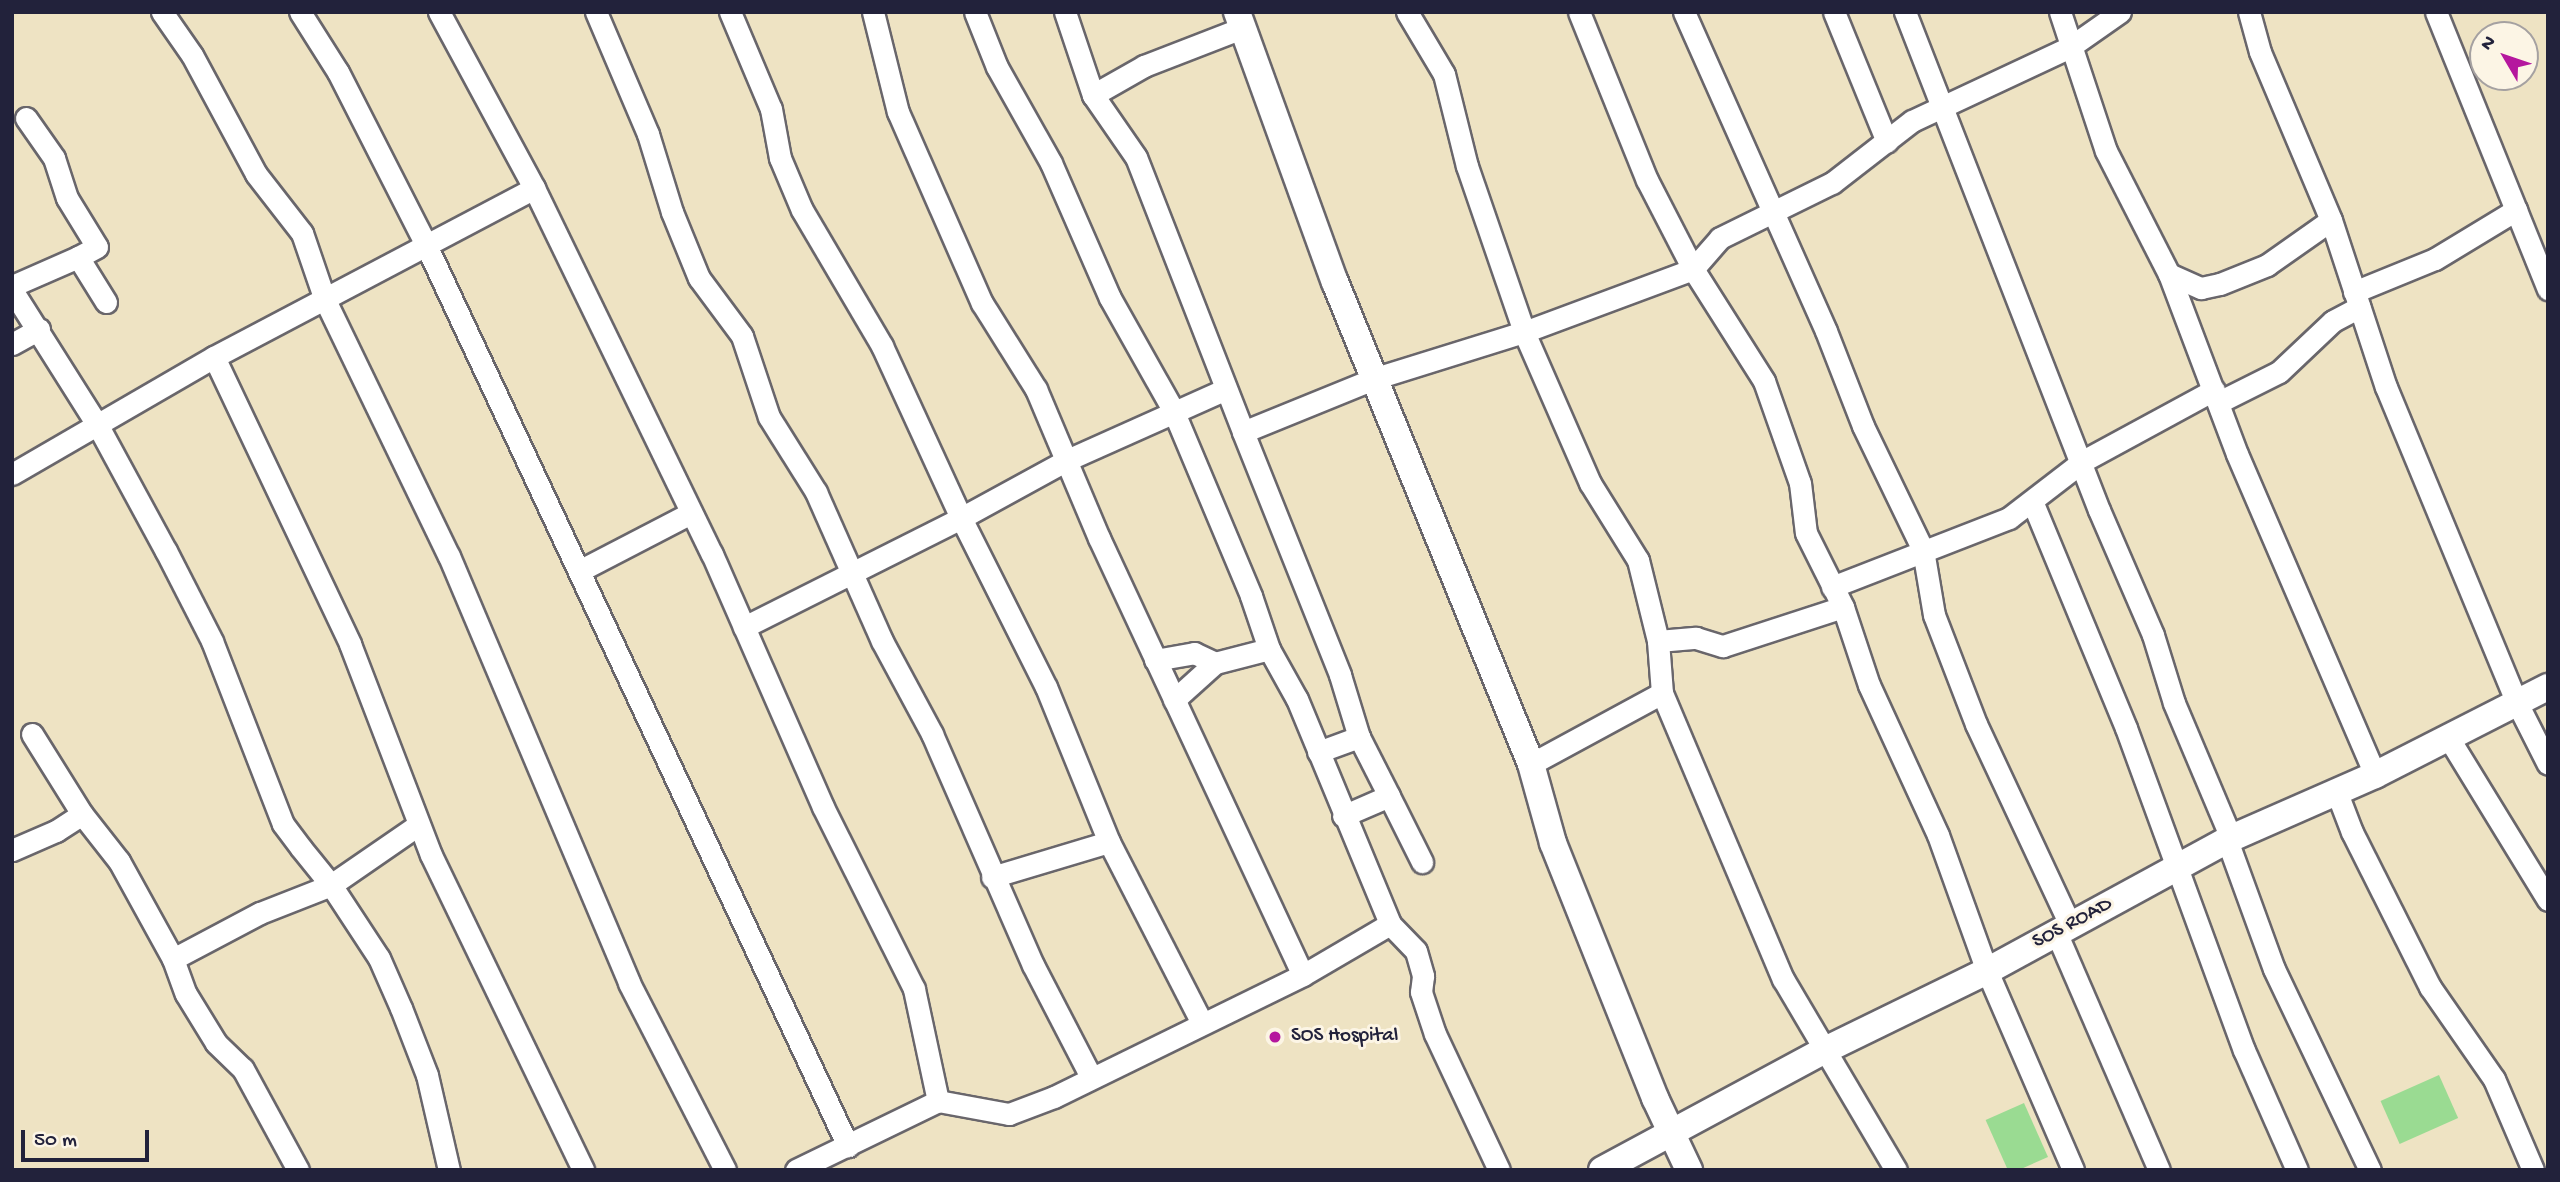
<!DOCTYPE html>
<style>
body{margin:0}
#map{position:relative;width:2560px;height:1182px;overflow:hidden;background:#eee3c3;font-family:"Gochi Hand",sans-serif}
div>[style]{position:absolute}
.green>*{inset:0;background:#9adb92;transform-origin:0 0}
.roads{filter:drop-shadow(2px 0 #69666b) drop-shadow(-2px 0 #69666b) drop-shadow(0 2px #69666b) drop-shadow(0 -2px #69666b)}
.minor>*{height:21px;margin:-10.5px;padding:0 10.5px;transform-origin:10.5px;border-radius:10.5px;background:#fff}
.tertiary>*{height:26px;margin:-13px;padding:0 13px;transform-origin:13px;border-radius:13px;background:#fff}
.dots>*{width:19px;height:19px;translate:-50% -50%;box-sizing:border-box;border:4px solid #fcf5e5;border-radius:50%}
span{translate:-50% -50%;white-space:nowrap;text-align:center;line-height:1.15;-webkit-text-stroke:6px #fcf5e5;paint-order:stroke}
.street-label{font-size:21px;color:#22223b}
.poi-label{font-size:21px;color:#22223b}
.left{translate:0 -50%;text-align:left}
.frame{position:absolute;inset:0;border:14px solid #22223b;pointer-events:none}
.north{position:absolute;left:2469px;top:21px;width:70px;height:70px;box-sizing:border-box;background:#fcf5e5;border:2px solid #a5a1a1;border-radius:50%;rotate:309deg;font-size:19px;font-weight:700;line-height:28px;text-align:center;color:#22223b}
.north::after{content:'';display:block;margin:auto;width:24px;height:32px;background:#b5179e;clip-path:polygon(50% 0,100% 100%,50% 72%,0 100%)}
.scale{position:absolute;left:21px;top:1130px;width:128px;height:32px;box-sizing:border-box;border:4px solid #22223b;border-top:0;padding-left:9px;font-size:21px;line-height:24px;white-space:nowrap;color:#22223b;-webkit-text-stroke:5px #fcf5e5;paint-order:stroke}
</style>
<div id="map">
<div class="green">
<div style="left:2439px;top:1075px;width:47px;height:64px;rotate:66deg"></div>
<div style="left:2024px;top:1103px;width:59px;height:42px;rotate:66deg"></div>
</div>
<div class="roads">
<div class="minor">
<div style="left:162px;top:12px;width:52px;rotate:55.1deg"></div>
<div style="left:192px;top:55px;width:135px;rotate:61.7deg"></div>
<div style="left:256px;top:174px;width:75px;rotate:52.1deg"></div>
<div style="left:302px;top:233px;width:71px;rotate:71.1deg"></div>
<div style="left:325px;top:300px;width:284px;rotate:64.2deg"></div>
<div style="left:449px;top:556px;width:463px;rotate:67.1deg"></div>
<div style="left:629px;top:983px;width:210px;rotate:62.8deg"></div>
<div style="left:300px;top:12px;width:71px;rotate:57.7deg"></div>
<div style="left:338px;top:72px;width:196px;rotate:63deg"></div>
<div style="left:427px;top:247px;width:993px;rotate:64.91deg"></div>
<div style="left:439px;top:12px;width:200px;rotate:61.6deg"></div>
<div style="left:596px;top:12px;width:133px;rotate:66.9deg"></div>
<div style="left:648px;top:134px;width:82px;rotate:72.9deg"></div>
<div style="left:672px;top:212px;width:71px;rotate:67.8deg"></div>
<div style="left:699px;top:278px;width:72px;rotate:53.4deg"></div>
<div style="left:742px;top:336px;width:85px;rotate:71.6deg"></div>
<div style="left:769px;top:417px;width:89px;rotate:57.9deg"></div>
<div style="left:816px;top:492px;width:163px;rotate:66.1deg"></div>
<div style="left:882px;top:641px;width:106px;rotate:61.7deg"></div>
<div style="left:932px;top:734px;width:252px;rotate:66.4deg"></div>
<div style="left:1033px;top:965px;width:124px;rotate:62.6deg"></div>
<div style="left:730px;top:12px;width:105px;rotate:67.1deg"></div>
<div style="left:771px;top:109px;width:50px;rotate:79.6deg"></div>
<div style="left:780px;top:158px;width:56px;rotate:67.1deg"></div>
<div style="left:802px;top:210px;width:158px;rotate:59.5deg"></div>
<div style="left:882px;top:346px;width:189px;rotate:65.3deg"></div>
<div style="left:961px;top:518px;width:243px;rotate:153.3deg"></div>
<div style="left:873px;top:12px;width:103px;rotate:76deg"></div>
<div style="left:898px;top:112px;width:209px;rotate:66.3deg"></div>
<div style="left:982px;top:303px;width:102px;rotate:57.9deg"></div>
<div style="left:1036px;top:389px;width:162px;rotate:67.1deg"></div>
<div style="left:1099px;top:538px;width:482px;rotate:65deg"></div>
<div style="left:975px;top:12px;width:59px;rotate:68.2deg"></div>
<div style="left:997px;top:67px;width:110px;rotate:60.6deg"></div>
<div style="left:1051px;top:163px;width:147px;rotate:66.4deg"></div>
<div style="left:1110px;top:298px;width:129px;rotate:60.6deg"></div>
<div style="left:1173px;top:410px;width:202px;rotate:67.2deg"></div>
<div style="left:1251px;top:596px;width:56px;rotate:71.2deg"></div>
<div style="left:1269px;top:649px;width:57px;rotate:60.8deg"></div>
<div style="left:1297px;top:699px;width:243px;rotate:67.5deg"></div>
<div style="left:1390px;top:924px;width:37px;rotate:46deg"></div>
<div style="left:1416px;top:951px;width:26px;rotate:74deg"></div>
<div style="left:1423px;top:976px;width:16px;rotate:97deg"></div>
<div style="left:1421px;top:992px;width:44px;rotate:71.6deg"></div>
<div style="left:1435px;top:1034px;width:150px;rotate:64.8deg"></div>
<div style="left:1065px;top:12px;width:88px;rotate:71.4deg"></div>
<div style="left:1093px;top:95px;width:75px;rotate:55.3deg"></div>
<div style="left:1136px;top:157px;width:295px;rotate:68.7deg"></div>
<div style="left:1243px;top:432px;width:144px;rotate:-22.1deg"></div>
<div style="left:1376px;top:378px;width:155px;rotate:-17.3deg"></div>
<div style="left:1524px;top:332px;width:180px;rotate:-20.4deg"></div>
<div style="left:1693px;top:269px;width:41px;rotate:-48.9deg"></div>
<div style="left:1720px;top:238px;width:125px;rotate:-26.2deg"></div>
<div style="left:1832px;top:183px;width:101px;rotate:-37.8deg"></div>
<div style="left:1912px;top:121px;width:174px;rotate:-25.1deg"></div>
<div style="left:2070px;top:47px;width:61px;rotate:-35deg"></div>
<div style="left:1407px;top:12px;width:72px;rotate:59.2deg"></div>
<div style="left:1444px;top:74px;width:95px;rotate:76deg"></div>
<div style="left:1467px;top:166px;width:176px;rotate:71deg"></div>
<div style="left:1524px;top:332px;width:165px;rotate:66.4deg"></div>
<div style="left:1590px;top:483px;width:91px;rotate:58.1deg"></div>
<div style="left:1638px;top:560px;width:83px;rotate:76.1deg"></div>
<div style="left:1579px;top:12px;width:181px;rotate:68deg"></div>
<div style="left:1647px;top:180px;width:100px;rotate:62.7deg"></div>
<div style="left:1693px;top:269px;width:133px;rotate:57.6deg"></div>
<div style="left:1764px;top:381px;width:108px;rotate:70.6deg"></div>
<div style="left:1800px;top:483px;width:50px;rotate:83.2deg"></div>
<div style="left:1806px;top:533px;width:83px;rotate:63.4deg"></div>
<div style="left:1843px;top:607px;width:82px;rotate:71.6deg"></div>
<div style="left:1869px;top:685px;width:165px;rotate:65.3deg"></div>
<div style="left:1938px;top:835px;width:145px;rotate:70.2deg"></div>
<div style="left:1987px;top:971px;width:217px;rotate:66.6deg"></div>
<div style="left:1684px;top:12px;width:349px;rotate:66deg"></div>
<div style="left:1826px;top:331px;width:102px;rotate:68.7deg"></div>
<div style="left:1863px;top:426px;width:138px;rotate:64.2deg"></div>
<div style="left:1923px;top:550px;width:66px;rotate:80.4deg"></div>
<div style="left:1934px;top:615px;width:117px;rotate:68.9deg"></div>
<div style="left:1976px;top:724px;width:222px;rotate:64.9deg"></div>
<div style="left:1834px;top:12px;width:140px;rotate:67.8deg"></div>
<div style="left:1905px;top:12px;width:534px;rotate:68.72deg"></div>
<div style="left:2099px;top:510px;width:136px;rotate:66.6deg"></div>
<div style="left:2153px;top:635px;width:71px;rotate:72.8deg"></div>
<div style="left:2174px;top:703px;width:149px;rotate:67.1deg"></div>
<div style="left:2060px;top:12px;width:146px;rotate:71.7deg"></div>
<div style="left:2106px;top:151px;width:138px;rotate:62.9deg"></div>
<div style="left:2169px;top:274px;width:192px;rotate:69.3deg"></div>
<div style="left:2237px;top:454px;width:349px;rotate:66.7deg"></div>
<div style="left:2249px;top:12px;width:41px;rotate:74.6deg"></div>
<div style="left:2260px;top:52px;width:182px;rotate:67.1deg"></div>
<div style="left:2331px;top:220px;width:176px;rotate:71.8deg"></div>
<div style="left:2386px;top:387px;width:342px;rotate:67.5deg"></div>
<div style="left:2517px;top:703px;width:68px;rotate:63.1deg"></div>
<div style="left:2436px;top:12px;width:299px;rotate:68deg"></div>
<div style="left:1093px;top:95px;width:59px;rotate:-29.6deg"></div>
<div style="left:1144px;top:66px;width:105px;rotate:-21.2deg"></div>
<div style="left:26px;top:118px;width:49px;rotate:55deg"></div>
<div style="left:54px;top:158px;width:42px;rotate:72deg"></div>
<div style="left:67px;top:198px;width:57px;rotate:58.5deg"></div>
<div style="left:97px;top:247px;width:21px;rotate:152deg"></div>
<div style="left:78px;top:257px;width:53px;rotate:58.1deg"></div>
<div style="left:2169px;top:274px;width:35px;rotate:24deg"></div>
<div style="left:2201px;top:288px;width:19px;rotate:-12deg"></div>
<div style="left:2220px;top:284px;width:51px;rotate:-22deg"></div>
<div style="left:2267px;top:265px;width:78px;rotate:-35.1deg"></div>
<div style="left:12px;top:286px;width:72px;rotate:-23.7deg"></div>
<div style="left:12px;top:290px;width:161px;rotate:57.7deg"></div>
<div style="left:98px;top:426px;width:142px;rotate:61.5deg"></div>
<div style="left:166px;top:551px;width:101px;rotate:62.9deg"></div>
<div style="left:212px;top:641px;width:196px;rotate:68.8deg"></div>
<div style="left:283px;top:824px;width:30px;rotate:53deg"></div>
<div style="left:301px;top:848px;width:48px;rotate:51deg"></div>
<div style="left:331px;top:885px;width:106px;rotate:-34.6deg"></div>
<div style="left:2354px;top:292px;width:87px;rotate:-22.2deg"></div>
<div style="left:2435px;top:259px;width:95px;rotate:-31.2deg"></div>
<div style="left:12px;top:344px;width:31px;rotate:-29deg"></div>
<div style="left:214px;top:357px;width:318px;rotate:64.6deg"></div>
<div style="left:350px;top:644px;width:226px;rotate:69deg"></div>
<div style="left:431px;top:855px;width:350px;rotate:64.2deg"></div>
<div style="left:2219px;top:402px;width:67px;rotate:-26.6deg"></div>
<div style="left:2279px;top:372px;width:74px;rotate:-43.4deg"></div>
<div style="left:2333px;top:321px;width:30px;rotate:-28deg"></div>
<div style="left:1243px;top:432px;width:262px;rotate:68.2deg"></div>
<div style="left:1340px;top:675px;width:65px;rotate:73deg"></div>
<div style="left:12px;top:474px;width:233px;rotate:-30.1deg"></div>
<div style="left:214px;top:357px;width:362px;rotate:-27.8deg"></div>
<div style="left:534px;top:188px;width:407px;rotate:64.1deg"></div>
<div style="left:712px;top:554px;width:276px;rotate:66.3deg"></div>
<div style="left:823px;top:807px;width:203px;rotate:63.4deg"></div>
<div style="left:914px;top:989px;width:115px;rotate:77.9deg"></div>
<div style="left:2032px;top:501px;width:246px;rotate:67.5deg"></div>
<div style="left:2126px;top:728px;width:343px;rotate:69.9deg"></div>
<div style="left:2244px;top:1050px;width:131px;rotate:66.2deg"></div>
<div style="left:579px;top:571px;width:126px;rotate:-27.4deg"></div>
<div style="left:1832px;top:587px;width:190px;rotate:-21.3deg"></div>
<div style="left:2009px;top:518px;width:93px;rotate:-37.6deg"></div>
<div style="left:2083px;top:461px;width:149px;rotate:-28.5deg"></div>
<div style="left:1155px;top:660px;width:40px;rotate:-10deg"></div>
<div style="left:1194px;top:653px;width:23px;rotate:25deg"></div>
<div style="left:1215px;top:663px;width:56px;rotate:-14.5deg"></div>
<div style="left:1662px;top:693px;width:311px;rotate:67.1deg"></div>
<div style="left:1783px;top:979px;width:222px;rotate:59.4deg"></div>
<div style="left:1174px;top:700px;width:55px;rotate:-42.1deg"></div>
<div style="left:32px;top:734px;width:94px;rotate:58deg"></div>
<div style="left:82px;top:814px;width:60px;rotate:51.8deg"></div>
<div style="left:119px;top:861px;width:112px;rotate:61.1deg"></div>
<div style="left:173px;top:959px;width:37px;rotate:70deg"></div>
<div style="left:186px;top:994px;width:57px;rotate:58.5deg"></div>
<div style="left:216px;top:1043px;width:37px;rotate:44deg"></div>
<div style="left:243px;top:1069px;width:115px;rotate:61.4deg"></div>
<div style="left:2448px;top:737px;width:191px;rotate:58.5deg"></div>
<div style="left:1318px;top:752px;width:44px;rotate:-20.1deg"></div>
<div style="left:1359px;top:737px;width:66px;rotate:63deg"></div>
<div style="left:1389px;top:796px;width:50px;rotate:156.5deg"></div>
<div style="left:1531px;top:764px;width:149px;rotate:-28.5deg"></div>
<div style="left:1662px;top:693px;width:52px;rotate:-94.4deg"></div>
<div style="left:1658px;top:641px;width:38px;rotate:-5deg"></div>
<div style="left:1696px;top:638px;width:28px;rotate:17deg"></div>
<div style="left:1723px;top:646px;width:126px;rotate:-18deg"></div>
<div style="left:2337px;top:793px;width:42px;rotate:69deg"></div>
<div style="left:2352px;top:832px;width:174px;rotate:63.3deg"></div>
<div style="left:2430px;top:987px;width:112px;rotate:55.2deg"></div>
<div style="left:2494px;top:1079px;width:99px;rotate:66.8deg"></div>
<div style="left:1389px;top:796px;width:74px;rotate:63.4deg"></div>
<div style="left:2227px;top:840px;width:137px;rotate:70deg"></div>
<div style="left:2274px;top:969px;width:223px;rotate:64.5deg"></div>
<div style="left:12px;top:850px;width:48px;rotate:-23.4deg"></div>
<div style="left:56px;top:831px;width:31px;rotate:-33deg"></div>
<div style="left:992px;top:877px;width:122px;rotate:-16.7deg"></div>
<div style="left:2056px;top:932px;width:259px;rotate:66.6deg"></div>
<div style="left:173px;top:959px;width:98px;rotate:-27.9deg"></div>
<div style="left:260px;top:913px;width:76px;rotate:-21.5deg"></div>
<div style="left:331px;top:885px;width:87px;rotate:56.7deg"></div>
<div style="left:379px;top:958px;width:55px;rotate:66.3deg"></div>
<div style="left:401px;top:1008px;width:72px;rotate:68.8deg"></div>
<div style="left:427px;top:1075px;width:98px;rotate:77deg"></div>
<div style="left:1202px;top:1023px;width:203px;rotate:-117.2deg"></div>
<div style="left:1109px;top:842px;width:167px;rotate:-112.1deg"></div>
<div style="left:1046px;top:687px;width:189px;rotate:-116.7deg"></div>
<div style="left:961px;top:518px;width:119px;rotate:-28.7deg"></div>
<div style="left:1065px;top:461px;width:176px;rotate:-24.1deg"></div>
<div style="left:796px;top:1170px;width:158px;rotate:-25.9deg"></div>
<div style="left:938px;top:1101px;width:72px;rotate:10.4deg"></div>
<div style="left:1009px;top:1114px;width:48px;rotate:-20.7deg"></div>
<div style="left:1054px;top:1097px;width:277px;rotate:-26.1deg"></div>
<div style="left:1303px;top:975px;width:101px;rotate:-30.4deg"></div>
</div>
<div class="tertiary">
<div style="left:1237px;top:12px;width:287px;rotate:70.1deg"></div>
<div style="left:1335px;top:282px;width:520px;rotate:67.87deg"></div>
<div style="left:1531px;top:764px;width:82px;rotate:74.4deg"></div>
<div style="left:1553px;top:843px;width:275px;rotate:68.2deg"></div>
<div style="left:1655px;top:1098px;width:80px;rotate:64.7deg"></div>
<div style="left:1602px;top:1170px;width:251px;rotate:-28.3deg"></div>
<div style="left:1823px;top:1051px;width:182px;rotate:-26deg"></div>
<div style="left:1987px;top:971px;width:273px;rotate:-28.6deg"></div>
<div style="left:2227px;top:840px;width:162px;rotate:-23.7deg"></div>
<div style="left:2375px;top:775px;width:194px;rotate:-27deg"></div>
</div>
</div>
<div class="dots">
<div style="left:1275px;top:1037px;background:#b5179e"></div>
</div>
<div class="street-label">
<span style="left:2073px;top:924px;rotate:-28deg">SOS ROAD</span>
</div>
<div class="poi-label">
<span class="left" style="left:1291px;top:1037px">SOS Hospital</span>
</div>
<div class="frame"></div>
<div class="north">N</div>
<div class="scale">50 m</div>
</div>
